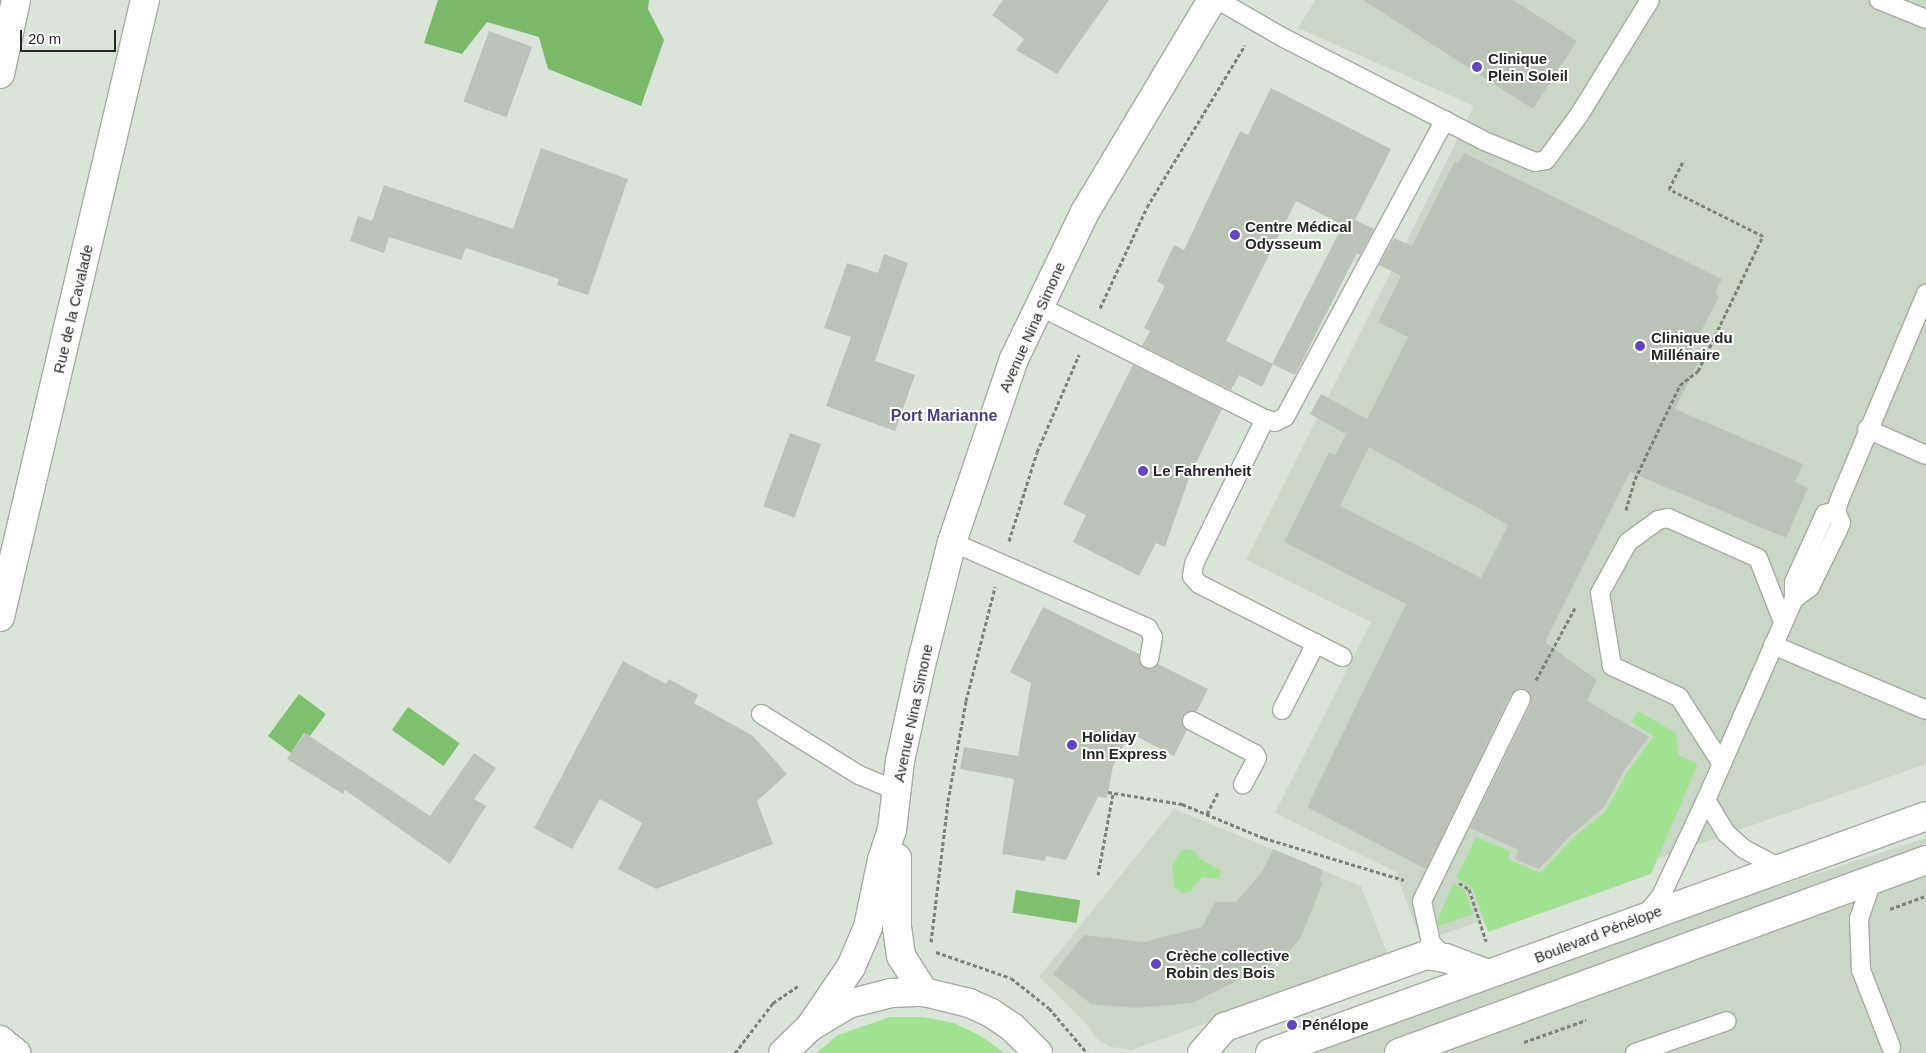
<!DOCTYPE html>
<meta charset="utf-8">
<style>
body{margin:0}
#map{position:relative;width:1926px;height:1053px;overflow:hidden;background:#dbe4d9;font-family:Helvetica,sans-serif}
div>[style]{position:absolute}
.built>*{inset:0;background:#cad7c7}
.green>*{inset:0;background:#a1e192}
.forest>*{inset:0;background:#79b969}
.water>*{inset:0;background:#7fc070;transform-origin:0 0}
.building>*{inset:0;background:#bbc3b9;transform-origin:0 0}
.path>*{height:3px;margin-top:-1.5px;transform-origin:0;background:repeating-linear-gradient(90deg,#7b817a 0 4px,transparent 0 6.5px)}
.roads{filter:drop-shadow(1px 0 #a3aba1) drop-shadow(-1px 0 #a3aba1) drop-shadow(0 1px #a3aba1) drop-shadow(0 -1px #a3aba1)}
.service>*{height:18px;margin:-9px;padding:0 9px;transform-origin:9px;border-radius:9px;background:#fff}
.minor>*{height:28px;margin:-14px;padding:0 14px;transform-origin:14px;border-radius:14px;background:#fff}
.tertiary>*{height:28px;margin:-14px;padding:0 14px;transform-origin:14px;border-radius:14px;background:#fff}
.secondary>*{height:28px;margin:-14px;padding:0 14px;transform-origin:14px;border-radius:14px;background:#fff}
.motorway>*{height:28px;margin:-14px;padding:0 14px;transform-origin:14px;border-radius:14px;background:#fff}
.dots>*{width:14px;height:14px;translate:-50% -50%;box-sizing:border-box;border:2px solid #fff;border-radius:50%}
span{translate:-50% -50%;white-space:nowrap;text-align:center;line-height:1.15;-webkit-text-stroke:4px #fff;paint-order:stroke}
.poi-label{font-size:15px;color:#252824;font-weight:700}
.left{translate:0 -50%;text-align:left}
.street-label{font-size:15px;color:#252824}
.neighbourhood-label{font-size:16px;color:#4a3e7c;font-weight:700}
.scale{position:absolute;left:20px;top:30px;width:96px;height:22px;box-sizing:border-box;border:2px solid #252824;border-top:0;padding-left:6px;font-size:15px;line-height:18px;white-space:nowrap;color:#252824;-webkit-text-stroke:4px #fff;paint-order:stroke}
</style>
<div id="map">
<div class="built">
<div style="clip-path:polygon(1315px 0,1926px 0,1926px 764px,1421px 942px,1396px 872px,1275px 813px,1371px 622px,1246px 560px,1474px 106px,1298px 28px)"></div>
<div style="clip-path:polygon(1174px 809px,1361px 886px,1389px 958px,1131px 1050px,1111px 1047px,1097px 1039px,1084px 1021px,1039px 977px)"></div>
<div style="clip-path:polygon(1926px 838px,1926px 1053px,1267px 1053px)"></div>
</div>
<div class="green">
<div style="clip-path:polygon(1638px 711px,1676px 733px,1678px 755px,1698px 764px,1651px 874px,1488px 932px,1472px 887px,1456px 878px,1476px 837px,1510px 851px,1508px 859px,1540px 873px,1573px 838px,1606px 811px,1626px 774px,1654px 736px,1631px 722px)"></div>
<div style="clip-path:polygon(1182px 849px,1195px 851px,1200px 859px,1221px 871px,1219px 879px,1202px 877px,1191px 891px,1183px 893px,1175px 888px,1172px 866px)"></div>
<div style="clip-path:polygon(1453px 884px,1465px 890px,1473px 914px,1439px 926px,1437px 921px)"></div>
<div style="clip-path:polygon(890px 1017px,923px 1017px,954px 1023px,981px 1036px,1005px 1053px,816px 1053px,838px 1035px)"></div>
</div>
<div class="forest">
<div style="clip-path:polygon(438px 0,649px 0,648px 9px,664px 40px,641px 106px,548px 69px,539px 37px,487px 22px,462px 54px,424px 43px)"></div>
</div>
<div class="water">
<div style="clip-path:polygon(299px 694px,326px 714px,310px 736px,304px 733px,291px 753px,268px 736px)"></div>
<div style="left:408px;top:707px;width:63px;height:28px;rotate:35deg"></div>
<div style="left:1016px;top:890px;width:65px;height:23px;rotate:9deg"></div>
</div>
<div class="building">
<div style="clip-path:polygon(1003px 0,1109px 0,1057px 74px,1016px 50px,1024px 39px,992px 15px)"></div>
<div style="clip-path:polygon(1363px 0,1513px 0,1577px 41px,1533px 109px)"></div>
<div style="left:489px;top:31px;width:46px;height:75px;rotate:20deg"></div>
<div style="clip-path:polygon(1271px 88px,1391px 149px,1355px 220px,1374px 229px,1360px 255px,1357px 253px,1295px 375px,1272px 364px,1343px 225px,1296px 201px,1226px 341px,1273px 364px,1262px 387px,1239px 375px,1231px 390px,1142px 346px,1150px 331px,1144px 328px,1165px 286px,1157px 281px,1174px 245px,1184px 250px,1240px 131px,1248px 135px)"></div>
<div style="clip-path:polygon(541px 148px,628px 179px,588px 295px,557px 285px,559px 279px,466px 248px,461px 260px,389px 237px,384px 253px,350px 241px,358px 216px,372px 221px,384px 185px,513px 229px)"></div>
<div style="clip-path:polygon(evenodd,1464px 153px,1722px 279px,1715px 294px,1719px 296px,1692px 349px,1702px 355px,1675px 409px,1803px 464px,1795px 482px,1808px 488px,1786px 538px,1630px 472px,1545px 642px,1597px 680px,1587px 701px,1649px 737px,1625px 769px,1604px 807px,1569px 837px,1539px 869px,1515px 859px,1519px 850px,1470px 828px,1531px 704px,1530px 694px,1525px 689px,1516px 690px,1511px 694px,1426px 869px,1307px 807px,1406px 604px,1284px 542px,1329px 452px,1335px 455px,1346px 434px,1310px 414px,1321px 394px,1367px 419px,1408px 337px,1378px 322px,1401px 276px,1379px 265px,1394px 238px,1412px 246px,1455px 161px,1458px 163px,1464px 153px,1369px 447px,1508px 525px,1481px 578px,1340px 506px,1369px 447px)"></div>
<div style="clip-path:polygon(884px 254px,908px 263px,875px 361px,915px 375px,895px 431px,826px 406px,851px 337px,824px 328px,847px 263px,878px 273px)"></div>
<div style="clip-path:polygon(1133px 365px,1222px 409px,1189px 478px,1165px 547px,1156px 543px,1139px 576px,1073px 542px,1086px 515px,1063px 504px)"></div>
<div style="left:790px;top:433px;width:33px;height:78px;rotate:20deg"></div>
<div style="clip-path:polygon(1043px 607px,1139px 654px,1143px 667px,1152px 669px,1158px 664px,1208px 689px,1197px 711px,1187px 712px,1182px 717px,1183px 726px,1187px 730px,1174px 756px,1130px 733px,1113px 766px,1107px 798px,1098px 797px,1066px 860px,1046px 856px,1045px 861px,1002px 854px,1014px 779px,960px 769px,964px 747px,1018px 756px,1031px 683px,1010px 672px)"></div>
<div style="clip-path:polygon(623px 661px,666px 684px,669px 679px,698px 695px,694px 703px,753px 736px,787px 774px,757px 801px,773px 844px,656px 889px,618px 869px,642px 823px,600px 799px,572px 849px,534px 828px)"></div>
<div style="clip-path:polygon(305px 733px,430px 816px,474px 753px,496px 768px,474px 799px,486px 806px,450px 864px,345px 790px,343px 794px,287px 759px)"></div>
<div style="clip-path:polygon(1273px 849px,1323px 870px,1319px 881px,1323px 882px,1301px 937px,1285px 957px,1192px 1003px,1136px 1008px,1091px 1004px,1053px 974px,1084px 935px,1144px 942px,1202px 927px,1215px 902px,1236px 902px,1262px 872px)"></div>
</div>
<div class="path">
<div style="left:1100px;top:308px;width:111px;rotate:-65deg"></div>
<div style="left:1147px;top:207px;width:189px;rotate:-58.8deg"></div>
<div style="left:1626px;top:510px;width:32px;rotate:-74deg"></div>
<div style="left:1635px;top:479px;width:104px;rotate:-64.4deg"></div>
<div style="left:1680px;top:385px;width:23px;rotate:-38deg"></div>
<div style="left:1698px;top:371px;width:150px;rotate:-64.3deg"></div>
<div style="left:1763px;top:236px;width:105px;rotate:-153.4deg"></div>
<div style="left:1669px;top:189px;width:30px;rotate:-63deg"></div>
<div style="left:1009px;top:541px;width:93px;rotate:-72.5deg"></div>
<div style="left:1037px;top:452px;width:106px;rotate:-66.6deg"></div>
<div style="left:1536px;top:680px;width:84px;rotate:-61.6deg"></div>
<div style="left:1108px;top:792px;width:75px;rotate:9.2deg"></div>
<div style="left:1182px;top:804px;width:89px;rotate:22.5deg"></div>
<div style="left:1264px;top:838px;width:146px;rotate:16.7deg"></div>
<div style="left:1207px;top:814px;width:25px;rotate:-63deg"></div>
<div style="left:1098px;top:875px;width:83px;rotate:-79.6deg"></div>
<div style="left:1459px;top:883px;width:12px;rotate:31deg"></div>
<div style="left:1469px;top:889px;width:55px;rotate:71.9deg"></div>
<div style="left:1890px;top:909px;width:38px;rotate:-20deg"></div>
<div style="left:931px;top:942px;width:142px;rotate:-83.1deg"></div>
<div style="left:948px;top:801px;width:102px;rotate:-79.8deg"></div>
<div style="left:966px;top:701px;width:118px;rotate:-75.7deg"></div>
<div style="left:936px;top:952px;width:79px;rotate:19.1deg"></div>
<div style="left:1011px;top:978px;width:48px;rotate:38.3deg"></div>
<div style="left:1049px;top:1008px;width:59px;rotate:49.8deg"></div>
<div style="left:1524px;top:1042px;width:66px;rotate:-19.5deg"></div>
<div style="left:735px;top:1053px;width:63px;rotate:-52.8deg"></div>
<div style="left:773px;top:1003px;width:32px;rotate:-34deg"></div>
</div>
<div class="roads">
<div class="service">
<div style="left:1218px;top:0;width:74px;rotate:30deg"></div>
<div style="left:1282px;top:37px;width:225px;rotate:27.2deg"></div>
<div style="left:1482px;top:140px;width:57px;rotate:22.5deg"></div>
<div style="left:1535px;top:162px;width:11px;rotate:-10deg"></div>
<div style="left:1546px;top:160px;width:56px;rotate:-53.7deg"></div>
<div style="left:1579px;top:115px;width:135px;rotate:-58.3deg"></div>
<div style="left:1879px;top:0;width:51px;rotate:22deg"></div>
<div style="left:1039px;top:306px;width:253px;rotate:26.6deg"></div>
<div style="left:1265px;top:419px;width:10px;rotate:17deg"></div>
<div style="left:1275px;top:422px;width:11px;rotate:-27deg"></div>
<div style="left:1285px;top:417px;width:337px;rotate:-61.7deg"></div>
<div style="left:1265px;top:419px;width:161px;rotate:116.1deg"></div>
<div style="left:1194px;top:564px;width:12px;rotate:99deg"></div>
<div style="left:1192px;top:576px;width:11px;rotate:49deg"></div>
<div style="left:1199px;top:584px;width:161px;rotate:27deg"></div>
<div style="left:1867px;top:429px;width:64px;rotate:23.8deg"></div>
<div style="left:952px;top:542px;width:214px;rotate:23.7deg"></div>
<div style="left:1148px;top:628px;width:10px;rotate:61deg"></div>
<div style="left:1153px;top:637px;width:22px;rotate:100deg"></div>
<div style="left:1794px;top:599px;width:20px;rotate:-37deg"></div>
<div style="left:1810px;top:587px;width:64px;rotate:-63.8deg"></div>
<div style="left:1838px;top:530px;width:8px;rotate:-67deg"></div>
<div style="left:1841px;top:523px;width:13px;rotate:-113deg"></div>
<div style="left:1836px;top:511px;width:10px;rotate:-73deg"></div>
<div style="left:1839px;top:501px;width:225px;rotate:-67.2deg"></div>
<div style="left:1773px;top:645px;width:166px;rotate:23deg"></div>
<div style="left:1282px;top:710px;width:75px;rotate:-63.1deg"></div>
<div style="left:761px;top:714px;width:115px;rotate:31.9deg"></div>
<div style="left:859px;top:775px;width:41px;rotate:22.8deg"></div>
<div style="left:1192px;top:721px;width:71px;rotate:27.6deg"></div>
<div style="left:1255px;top:754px;width:4px;rotate:63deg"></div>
<div style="left:1257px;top:758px;width:30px;rotate:118deg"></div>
<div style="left:1722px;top:764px;width:80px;rotate:-122.7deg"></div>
<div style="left:1679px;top:697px;width:74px;rotate:-155.2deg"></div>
<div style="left:1612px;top:666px;width:74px;rotate:-99.3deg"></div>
<div style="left:1600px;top:593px;width:58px;rotate:-61.2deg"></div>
<div style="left:1628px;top:542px;width:37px;rotate:-36deg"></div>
<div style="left:1658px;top:520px;width:10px;rotate:-11deg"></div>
<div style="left:1668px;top:518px;width:98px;rotate:24deg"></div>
<div style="left:1758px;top:558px;width:69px;rotate:68.7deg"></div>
<div style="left:1706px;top:800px;width:39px;rotate:59deg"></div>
<div style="left:1726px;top:833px;width:24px;rotate:42deg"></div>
<div style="left:1744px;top:849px;width:40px;rotate:28deg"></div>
<div style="left:1873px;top:878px;width:43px;rotate:108.9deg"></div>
<div style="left:1859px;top:919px;width:51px;rotate:87.8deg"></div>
<div style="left:1861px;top:970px;width:83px;rotate:68.7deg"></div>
<div style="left:1644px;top:917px;width:27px;rotate:-51deg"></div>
<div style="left:1661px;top:896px;width:106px;rotate:-64.9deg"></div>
<div style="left:1706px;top:800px;width:219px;rotate:-66.4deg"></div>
<div style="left:1794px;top:599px;width:17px;rotate:-90deg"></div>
<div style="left:1794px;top:582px;width:75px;rotate:-65.5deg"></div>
<div style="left:1825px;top:514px;width:11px;rotate:-15deg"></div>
<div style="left:1446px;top:958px;width:21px;rotate:-135deg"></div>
<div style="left:1431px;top:943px;width:43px;rotate:-102.1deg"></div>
<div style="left:1422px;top:901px;width:225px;rotate:-63.9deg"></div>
<div style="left:1635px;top:1053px;width:97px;rotate:-19.2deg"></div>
</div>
<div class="minor">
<div style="left:0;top:617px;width:634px;rotate:-76.78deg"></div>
<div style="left:0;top:1040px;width:21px;rotate:39deg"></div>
<div style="left:1202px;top:1053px;width:35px;rotate:-49deg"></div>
<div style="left:1225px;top:1027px;width:214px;rotate:-19.7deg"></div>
<div style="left:1426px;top:955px;width:20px;rotate:9deg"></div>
<div style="left:1446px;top:958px;width:45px;rotate:20.9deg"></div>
</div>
<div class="tertiary">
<div style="left:897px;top:858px;width:69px;rotate:90deg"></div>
<div style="left:897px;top:927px;width:29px;rotate:82deg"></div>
<div style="left:901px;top:956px;width:43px;rotate:57.4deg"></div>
<div style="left:810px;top:1027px;width:73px;rotate:-55.7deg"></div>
<div style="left:851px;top:967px;width:43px;rotate:-67deg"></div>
<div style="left:868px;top:927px;width:68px;rotate:-78.2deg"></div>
<div style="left:882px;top:860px;width:32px;rotate:-72deg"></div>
<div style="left:892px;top:830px;width:69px;rotate:-83.4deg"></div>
<div style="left:900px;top:761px;width:94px;rotate:-77.7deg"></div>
<div style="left:920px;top:669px;width:131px;rotate:-75.9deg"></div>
<div style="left:952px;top:542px;width:193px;rotate:-71.3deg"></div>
<div style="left:1014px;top:359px;width:163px;rotate:-64.2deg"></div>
<div style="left:1085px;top:212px;width:247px;rotate:-59.1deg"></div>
</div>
<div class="secondary">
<div style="left:783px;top:1053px;width:37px;rotate:-44deg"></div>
<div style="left:810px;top:1027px;width:44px;rotate:-31.2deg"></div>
<div style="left:848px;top:1004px;width:44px;rotate:-14.3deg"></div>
<div style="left:891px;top:993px;width:33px;rotate:-2deg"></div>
<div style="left:924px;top:992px;width:46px;rotate:13.7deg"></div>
<div style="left:969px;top:1003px;width:24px;rotate:24deg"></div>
<div style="left:991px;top:1013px;width:25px;rotate:34deg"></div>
<div style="left:1012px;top:1027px;width:37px;rotate:45deg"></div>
<div style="left:1270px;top:1053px;width:697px;rotate:-19.86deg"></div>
<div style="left:1399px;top:1053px;width:561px;rotate:-20.11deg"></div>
</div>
<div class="motorway">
<div style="left:0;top:74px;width:76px;rotate:-77.8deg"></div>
</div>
</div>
<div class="dots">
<div style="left:1477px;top:67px;background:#6345bd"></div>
<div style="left:1235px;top:235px;background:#6345bd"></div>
<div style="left:1640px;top:346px;background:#6345bd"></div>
<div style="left:1143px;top:471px;background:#6345bd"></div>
<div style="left:1072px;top:745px;background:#6345bd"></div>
<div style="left:1156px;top:964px;background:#6345bd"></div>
<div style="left:1292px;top:1025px;background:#6345bd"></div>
</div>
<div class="poi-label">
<span class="left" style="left:1488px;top:67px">Clinique<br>Plein Soleil</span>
<span class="left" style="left:1245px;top:235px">Centre Médical<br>Odysseum</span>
<span class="left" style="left:1651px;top:346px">Clinique du<br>Millénaire</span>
<span class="left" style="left:1153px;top:471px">Le Fahrenheit</span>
<span class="left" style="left:1082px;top:745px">Holiday<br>Inn Express</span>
<span class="left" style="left:1166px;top:964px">Crèche collective<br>Robin des Bois</span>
<span class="left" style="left:1302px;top:1025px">Pénélope</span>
</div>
<div class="street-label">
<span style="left:73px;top:309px;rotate:-77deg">Rue de la Cavalade</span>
<span style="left:1032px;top:327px;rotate:-66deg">Avenue Nina Simone</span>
<span style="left:913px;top:713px;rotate:-78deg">Avenue Nina Simone</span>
<span style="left:1598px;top:934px;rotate:-21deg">Boulevard Pénélope</span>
</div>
<div class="neighbourhood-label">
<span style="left:944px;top:416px">Port Marianne</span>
</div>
<div class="scale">20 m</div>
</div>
